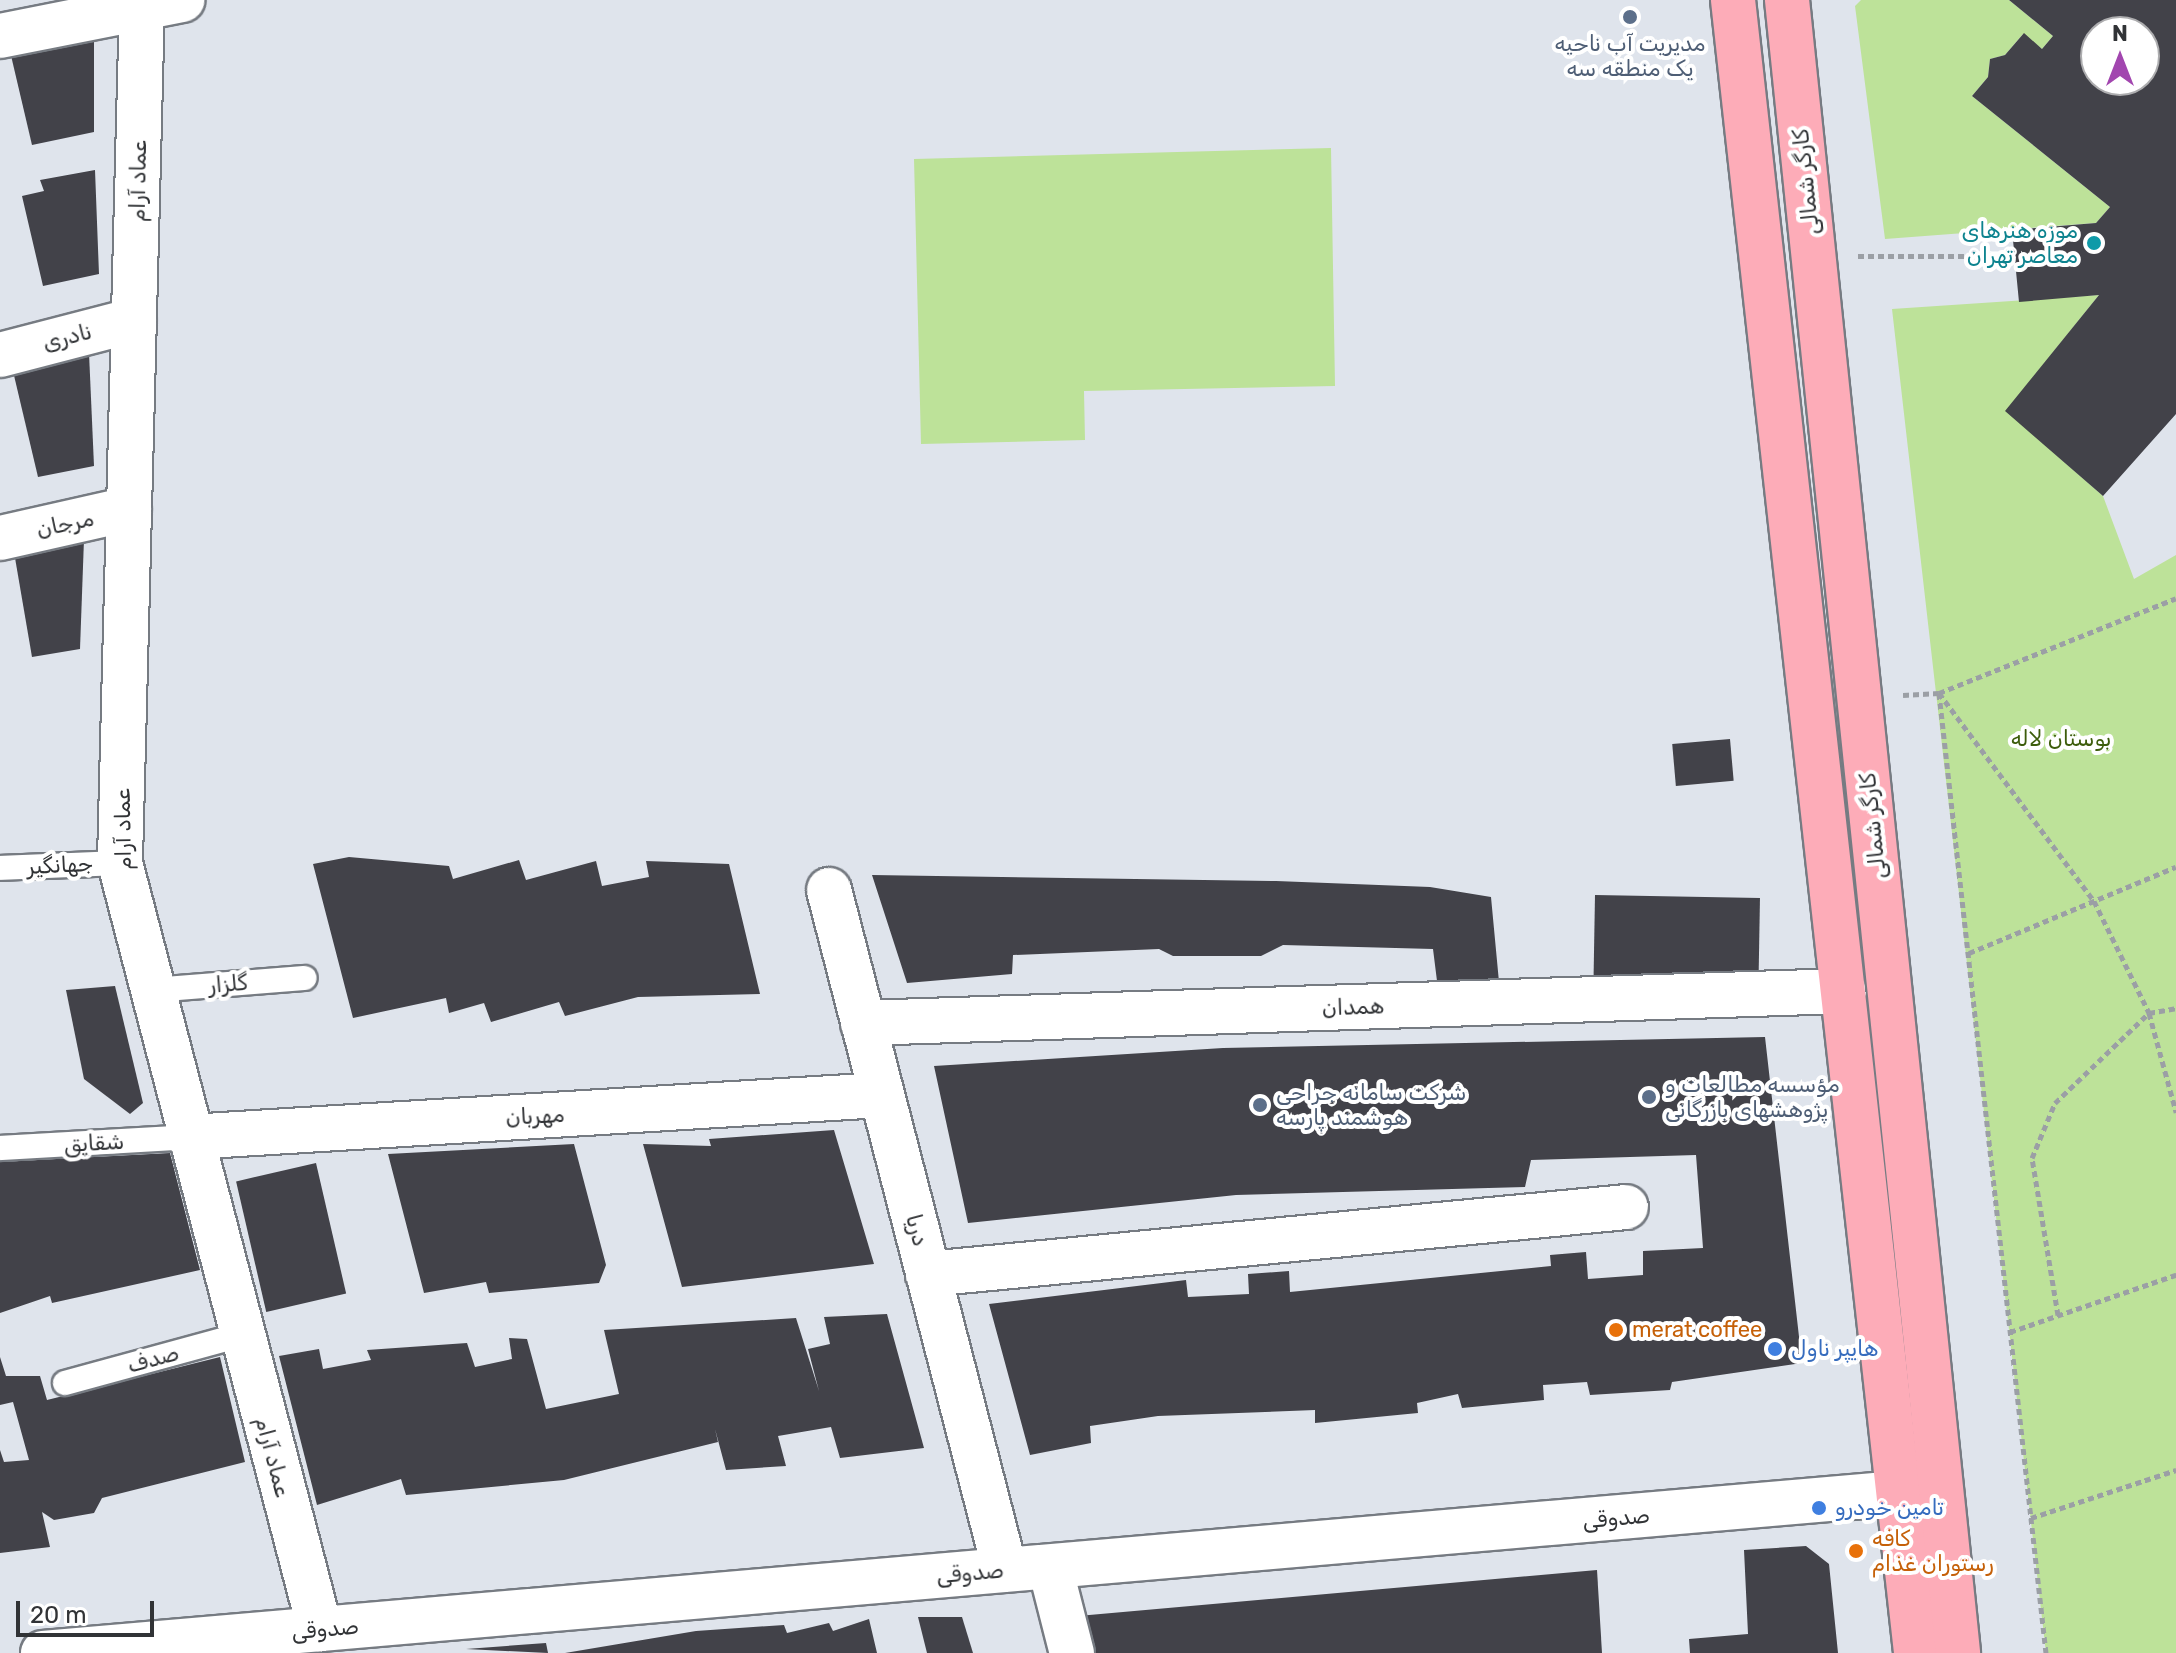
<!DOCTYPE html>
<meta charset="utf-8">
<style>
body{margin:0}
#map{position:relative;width:2176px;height:1653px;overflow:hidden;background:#dfe4ec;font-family:Rubik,"Noto Sans Arabic",sans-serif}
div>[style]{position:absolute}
.green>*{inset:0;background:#bde299}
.building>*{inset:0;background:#424249;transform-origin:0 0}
.path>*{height:5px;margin-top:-2.5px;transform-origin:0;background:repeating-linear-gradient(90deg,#9b9fa5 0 6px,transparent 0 10px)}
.roads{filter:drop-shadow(2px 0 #767b82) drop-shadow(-2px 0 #767b82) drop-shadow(0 2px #767b82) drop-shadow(0 -2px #767b82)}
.lane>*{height:24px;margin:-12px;padding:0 12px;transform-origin:12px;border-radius:12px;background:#fff}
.street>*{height:44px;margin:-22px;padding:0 22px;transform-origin:22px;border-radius:22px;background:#fff}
.secondary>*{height:44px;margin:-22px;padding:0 22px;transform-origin:22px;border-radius:22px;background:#fff}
.primary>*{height:44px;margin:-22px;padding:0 22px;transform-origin:22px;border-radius:22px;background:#fdacb8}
.dots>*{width:22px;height:22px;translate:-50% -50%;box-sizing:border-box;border:4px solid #fff;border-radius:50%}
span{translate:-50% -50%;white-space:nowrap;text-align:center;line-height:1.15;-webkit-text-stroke:8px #fff;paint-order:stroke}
.service-label{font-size:22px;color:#4e5e75}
.left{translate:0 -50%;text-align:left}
.street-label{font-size:22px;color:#313336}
.culture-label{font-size:22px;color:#0d838f}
.right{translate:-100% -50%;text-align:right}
.park-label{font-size:22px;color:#3d5d0c}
.food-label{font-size:22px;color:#c56008}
.shop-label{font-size:22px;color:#366cbe}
.north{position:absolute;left:2080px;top:16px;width:80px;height:80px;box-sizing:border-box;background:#fff;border:2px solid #adadaf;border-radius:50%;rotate:0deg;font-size:22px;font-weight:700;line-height:32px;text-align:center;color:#313336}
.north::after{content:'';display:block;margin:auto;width:28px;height:36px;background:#a246af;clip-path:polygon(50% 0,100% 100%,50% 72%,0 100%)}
.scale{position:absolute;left:16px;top:1601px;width:138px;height:36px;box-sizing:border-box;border:4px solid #313336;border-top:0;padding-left:10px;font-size:24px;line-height:28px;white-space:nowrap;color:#313336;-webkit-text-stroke:6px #fff;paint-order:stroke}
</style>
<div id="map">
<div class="green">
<div style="clip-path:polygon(1861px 0,2009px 0,2053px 36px,2042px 49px,2023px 34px,2005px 55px,1990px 59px,1988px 77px,1972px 96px,2110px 207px,2096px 223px,1885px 239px,1855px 6px)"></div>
<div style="clip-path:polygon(1331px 148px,1335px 386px,1084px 391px,1085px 440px,921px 444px,914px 159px)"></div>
<div style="clip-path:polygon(2099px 295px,2006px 411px,2103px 496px,2134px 579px,2176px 555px,2176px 1653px,2046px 1653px,1892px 309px)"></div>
</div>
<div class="building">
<div style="clip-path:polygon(evenodd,2009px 0,2176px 0,2176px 414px,2103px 496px,2005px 411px,2099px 295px,2019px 302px,2012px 230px,2096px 223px,2110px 207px,1972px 96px,1988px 77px,1990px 59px,2005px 55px,2024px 33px,2042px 49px,2053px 36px,2009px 0,2096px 32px,2144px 32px,2144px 80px,2096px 80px,2096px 32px)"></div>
<div style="clip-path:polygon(94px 33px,94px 132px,32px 145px,9px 47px)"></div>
<div style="clip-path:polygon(95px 170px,99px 274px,43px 286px,22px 196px,44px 191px,40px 180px)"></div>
<div style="clip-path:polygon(89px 353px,94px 466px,38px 477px,12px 367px)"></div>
<div style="clip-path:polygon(84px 539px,80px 649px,32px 657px,14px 552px)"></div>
<div style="left:1730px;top:739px;width:42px;height:58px;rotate:85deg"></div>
<div style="clip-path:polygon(349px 857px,449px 866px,453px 879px,519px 860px,526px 880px,596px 861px,602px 886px,649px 877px,646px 861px,729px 864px,760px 994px,638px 997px,565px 1016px,559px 1002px,491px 1022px,484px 1003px,449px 1013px,446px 998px,353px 1018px,313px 864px)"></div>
<div style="clip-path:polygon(872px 875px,1276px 881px,1430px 887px,1491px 897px,1499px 982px,1437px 981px,1433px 949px,1283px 945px,1261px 956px,1173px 956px,1159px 949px,1013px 955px,1012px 974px,907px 983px)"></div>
<div style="left:1595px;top:895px;width:165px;height:83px;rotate:1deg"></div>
<div style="clip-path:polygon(115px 986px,143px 1103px,130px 1114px,84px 1079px,66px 990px)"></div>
<div style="clip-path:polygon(1765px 1037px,1802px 1363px,1672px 1382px,1670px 1390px,1590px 1395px,1587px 1382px,1543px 1385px,1544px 1400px,1462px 1408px,1458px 1394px,1417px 1403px,1418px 1413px,1315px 1423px,1315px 1410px,1158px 1416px,1090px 1426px,1091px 1443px,1030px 1455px,989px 1304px,1186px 1280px,1188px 1297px,1249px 1294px,1248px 1274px,1289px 1271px,1290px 1292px,1551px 1266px,1550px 1255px,1586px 1252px,1588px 1279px,1643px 1275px,1643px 1251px,1703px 1248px,1696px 1155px,1531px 1160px,1525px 1187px,1236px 1195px,968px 1223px,934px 1066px,1223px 1048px)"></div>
<div style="clip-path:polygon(834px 1130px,874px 1264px,682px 1287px,643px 1144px,711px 1146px,709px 1139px)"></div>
<div style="clip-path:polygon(574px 1144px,606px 1265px,599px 1283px,489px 1293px,486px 1282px,424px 1293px,388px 1154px)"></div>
<div style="clip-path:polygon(170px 1153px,200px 1270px,52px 1303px,50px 1296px,0 1313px,0 1162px)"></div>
<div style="left:316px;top:1163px;width:134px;height:82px;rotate:77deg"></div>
<div style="clip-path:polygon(887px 1314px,924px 1448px,840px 1458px,831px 1427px,778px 1436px,786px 1466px,726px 1470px,715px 1429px,718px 1442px,564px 1480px,406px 1495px,401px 1479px,317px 1505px,279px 1356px,319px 1349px,323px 1369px,371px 1360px,367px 1350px,467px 1343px,475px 1367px,512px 1359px,509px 1338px,527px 1339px,546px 1409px,619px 1394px,604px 1330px,796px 1318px,819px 1391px,808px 1349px,830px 1344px,824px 1317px)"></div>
<div style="clip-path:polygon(0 1357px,6px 1376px,40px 1376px,47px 1400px,220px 1357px,245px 1462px,102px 1498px,94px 1513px,54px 1520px,42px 1512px,50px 1547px,0 1553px,0 1450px,4px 1462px,29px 1460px,13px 1402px,0 1405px)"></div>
<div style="clip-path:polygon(1806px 1546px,1829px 1564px,1838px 1653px,1690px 1653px,1689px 1639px,1748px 1634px,1744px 1550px)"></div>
<div style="clip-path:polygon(1597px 1570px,1602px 1653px,1088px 1653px,1078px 1616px)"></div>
<div style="clip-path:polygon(918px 1617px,962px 1617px,973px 1653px,927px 1653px)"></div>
<div style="clip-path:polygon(869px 1619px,877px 1653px,565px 1653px,696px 1631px,784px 1625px,787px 1633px,829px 1623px,833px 1631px)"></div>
<div style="clip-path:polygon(546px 1643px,548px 1653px,466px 1649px)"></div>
</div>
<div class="path">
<div style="left:1858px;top:256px;width:154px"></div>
<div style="left:1903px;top:695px;width:36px;rotate:-3deg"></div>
<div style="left:1939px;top:693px;width:259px;rotate:53.3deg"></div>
<div style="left:2094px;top:901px;width:125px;rotate:63.8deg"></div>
<div style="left:2149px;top:1013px;width:103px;rotate:74.7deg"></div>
<div style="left:1969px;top:953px;width:224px;rotate:-22.6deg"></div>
<div style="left:2058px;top:1315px;width:159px;rotate:-99.4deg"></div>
<div style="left:2032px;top:1158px;width:60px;rotate:-67.3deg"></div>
<div style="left:2055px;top:1103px;width:130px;rotate:-43.8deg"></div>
<div style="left:2149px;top:1013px;width:27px;rotate:-10deg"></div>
<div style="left:2010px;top:1332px;width:176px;rotate:-19deg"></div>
<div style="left:2031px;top:1518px;width:153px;rotate:-18.3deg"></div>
<div style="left:2046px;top:1653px;width:966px;rotate:-96.36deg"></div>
<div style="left:1939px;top:693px;width:255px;rotate:-21.8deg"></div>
</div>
<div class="roads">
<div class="lane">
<div style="left:0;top:868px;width:120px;rotate:-2.4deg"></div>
<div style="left:152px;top:990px;width:153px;rotate:-4.5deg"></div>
<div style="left:0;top:1148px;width:189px;rotate:-3.3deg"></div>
<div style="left:65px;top:1383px;width:181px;rotate:-15.3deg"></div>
</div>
<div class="street">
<div style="left:142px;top:3px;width:860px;rotate:91.47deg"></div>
<div style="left:120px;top:863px;width:792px;rotate:75.37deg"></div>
<div style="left:0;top:36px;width:186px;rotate:-11.2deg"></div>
<div style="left:0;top:355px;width:138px;rotate:-14.6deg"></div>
<div style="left:0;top:538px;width:132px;rotate:-12.7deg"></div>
<div style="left:829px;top:890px;width:702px;rotate:75.49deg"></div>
<div style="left:863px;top:1023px;width:981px;rotate:-1.87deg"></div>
<div style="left:189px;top:1137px;width:694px;rotate:-3.47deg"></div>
<div style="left:928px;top:1274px;width:701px;rotate:-5.48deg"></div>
<div style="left:1050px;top:1567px;width:89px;rotate:75.7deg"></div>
</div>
<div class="secondary">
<div style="left:43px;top:1653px;width:1862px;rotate:-4.93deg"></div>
</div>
<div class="primary">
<div style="left:1733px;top:0;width:1663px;rotate:83.68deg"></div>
<div style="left:1787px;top:0;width:1662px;rotate:84.09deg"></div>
</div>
</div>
<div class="dots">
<div style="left:1630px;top:17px;background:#5c6f8a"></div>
<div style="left:2094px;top:243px;background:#0f9aa8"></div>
<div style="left:1649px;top:1097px;background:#5c6f8a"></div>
<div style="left:1260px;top:1105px;background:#5c6f8a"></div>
<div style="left:1616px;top:1330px;background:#e8710a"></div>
<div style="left:1775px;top:1349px;background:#3f7fe0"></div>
<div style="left:1819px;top:1508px;background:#3f7fe0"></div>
<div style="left:1856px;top:1551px;background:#e8710a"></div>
</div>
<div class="service-label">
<span style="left:1630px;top:56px">مدیریت آب ناحیه<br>یک منطقه سه</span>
<span class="left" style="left:1665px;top:1097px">مؤسسه مطالعات و<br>پژوهشهای بازرگانی</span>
<span class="left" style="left:1276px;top:1105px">شرکت سامانه جراحی<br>هوشمند پارسه</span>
</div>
<div class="street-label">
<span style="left:138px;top:181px;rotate:-89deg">عماد آرام</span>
<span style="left:1806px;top:182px;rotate:-96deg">کارگر شمالی</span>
<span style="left:67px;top:337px;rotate:-14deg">نادری</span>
<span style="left:65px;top:524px;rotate:-12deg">مرجان</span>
<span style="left:1873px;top:826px;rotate:-96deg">کارگر شمالی</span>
<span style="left:123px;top:829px;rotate:-91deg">عماد آرام</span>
<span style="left:60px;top:865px;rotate:-3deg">جهانگیر</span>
<span style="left:228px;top:984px;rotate:-5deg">گلزار</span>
<span style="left:1353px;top:1007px;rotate:-2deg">همدان</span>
<span style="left:535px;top:1116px;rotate:-3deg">مهربان</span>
<span style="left:94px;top:1143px;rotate:-3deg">شقایق</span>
<span style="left:917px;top:1230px;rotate:75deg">دریا</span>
<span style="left:153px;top:1359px;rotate:-15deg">صدف</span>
<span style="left:273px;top:1457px;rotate:75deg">عماد آرام</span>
<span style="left:1616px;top:1518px;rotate:-5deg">صدوقی</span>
<span style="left:970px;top:1573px;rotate:-5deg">صدوقی</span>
<span style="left:325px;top:1629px;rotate:-5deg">صدوقی</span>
</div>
<div class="culture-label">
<span class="right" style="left:2078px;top:243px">موزه هنرهای<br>معاصر تهران</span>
</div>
<div class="park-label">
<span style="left:2061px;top:739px">بوستان لاله</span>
</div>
<div class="food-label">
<span class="left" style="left:1632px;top:1330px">merat coffee</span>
<span class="left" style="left:1872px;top:1551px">کافه<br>رستوران غذام</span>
</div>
<div class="shop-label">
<span class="left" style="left:1791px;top:1349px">هايپر ناول</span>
<span class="left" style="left:1835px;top:1508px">تامین خودرو</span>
</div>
<div class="north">N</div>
<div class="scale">20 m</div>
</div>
